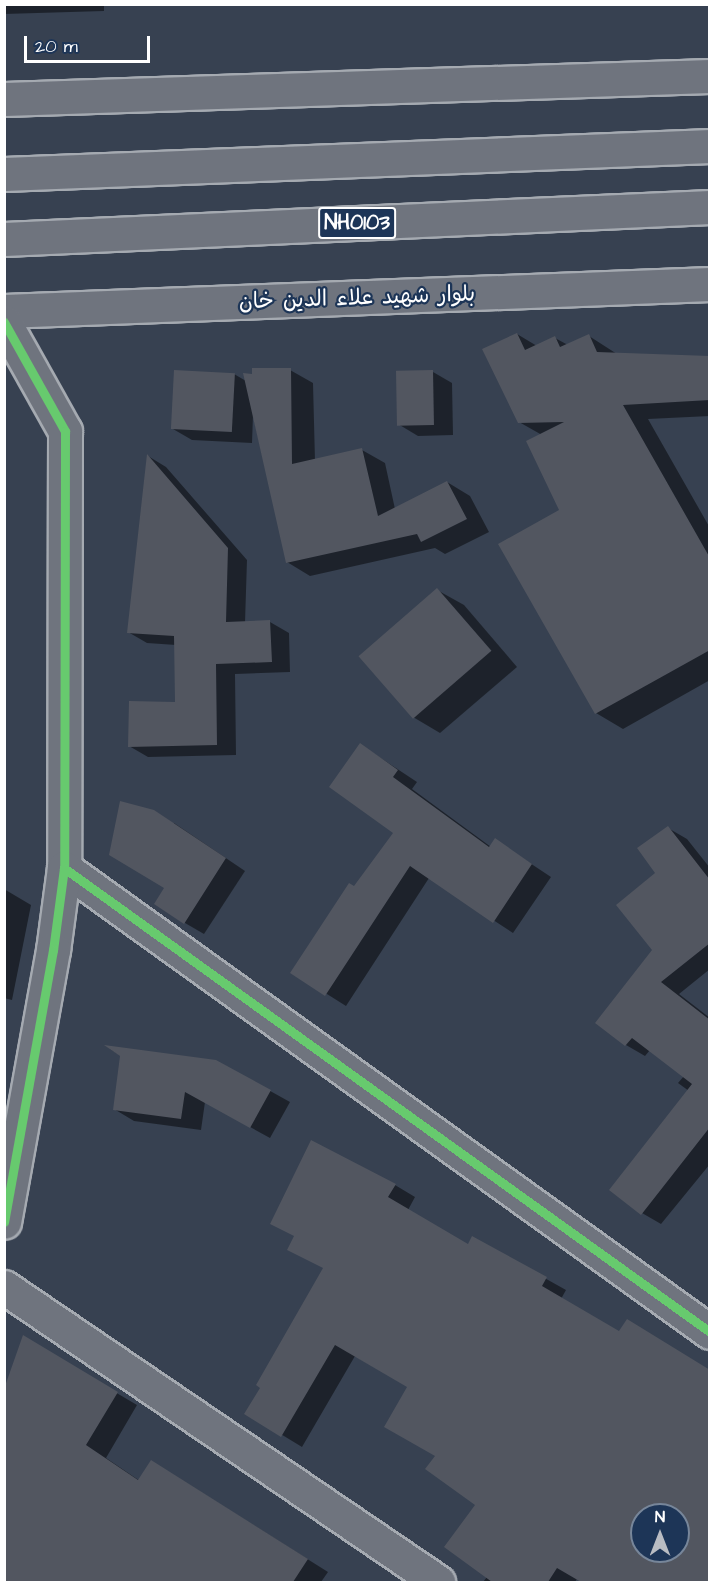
<!DOCTYPE html>
<meta charset="utf-8">
<style>
body{margin:0}
#map{position:relative;width:714px;height:1587px;overflow:hidden;background:#374151;font-family:"Architects Daughter","Playpen Sans Arabic",sans-serif}
div>[style]{position:absolute}
.shadow>*{inset:0;background:#0007}
.building>*{inset:0;background:#525660;transform-origin:0 0}
.roads{filter:drop-shadow(2px 0 #a5aab1) drop-shadow(-2px 0 #a5aab1) drop-shadow(0 2px #a5aab1) drop-shadow(0 -2px #a5aab1)}
.minor>*{height:33px;margin:-16.5px;padding:0 16.5px;transform-origin:16.5px;border-radius:16.5px;background:#6f747e}
.tertiary>*{height:33px;margin:-16.5px;padding:0 16.5px;transform-origin:16.5px;border-radius:16.5px;background:#6f747e}
.trunk>*{height:33px;margin:-16.5px;padding:0 16.5px;transform-origin:16.5px;border-radius:16.5px;background:#6f747e}
.cycleway>*{height:9px;margin:-4.5px;padding:0 4.5px;transform-origin:4.5px;border-radius:4.5px;background:#67ca6e}
span{translate:-50% -50%;white-space:nowrap;text-align:center;line-height:1.15;-webkit-text-stroke:4.5px #1d3557;paint-order:stroke}
.shield-label span{padding:2px 4px;background:#1d3557;border:2px solid;border-radius:4px;-webkit-text-stroke-width:0}
.shield-label{font-size:21px;color:#fff;font-weight:700}
.street-label{font-size:22px;color:#fff}
.frame{position:absolute;inset:0;border:6px solid #fff;pointer-events:none}
.north{position:absolute;left:630px;top:1503px;width:60px;height:60px;box-sizing:border-box;background:#1d3557;border:2px solid #77869a;border-radius:50%;rotate:0deg;font-size:16px;font-weight:700;line-height:24px;text-align:center;color:#fff}
.north::after{content:'';display:block;margin:auto;width:21px;height:27px;background:#b9bcc2;clip-path:polygon(50% 0,100% 100%,50% 72%,0 100%)}
.scale{position:absolute;left:24px;top:36px;width:126px;height:27px;box-sizing:border-box;border:3px solid #fff;border-top:0;padding-left:8px;font-size:18px;line-height:21px;white-space:nowrap;color:#fff;-webkit-text-stroke:4px #1d3557;paint-order:stroke}
</style>
<div id="map">
<div class="shadow">
<div style="clip-path:polygon(4px 4px,104px 4px,104px 11px,4px 14px)"></div>
<div style="clip-path:polygon(517px 334px,537px 346px,555px 338px,568px 345px,589px 336px,617px 354px,710px 357px,710px 416px,648px 419px,710px 528px,710px 680px,623px 729px,596px 713px,500px 544px,561px 510px,542px 435px,519px 422px)"></div>
<div style="clip-path:polygon(290px 370px,313px 383px,315px 461px,362px 450px,385px 463px,395px 509px,447px 482px,470px 496px,489px 532px,445px 554px,435px 548px,310px 576px,287px 562px,253px 415px,252px 443px,192px 440px,173px 429px,234px 374px,246px 381px)"></div>
<div style="clip-path:polygon(433px 372px,452px 383px,453px 435px,418px 436px,398px 424px)"></div>
<div style="clip-path:polygon(148px 456px,166px 467px,247px 560px,245px 623px,270px 622px,289px 633px,290px 672px,235px 674px,236px 755px,148px 757px,129px 746px,176px 704px,176px 645px,147px 643px,128px 632px)"></div>
<div style="clip-path:polygon(437px 590px,464px 605px,517px 667px,440px 733px,413px 717px)"></div>
<div style="clip-path:polygon(361px 745px,417px 782px,412px 789px,491px 847px,495px 840px,551px 877px,513px 933px,429px 878px,346px 1006px,292px 972px,395px 832px)"></div>
<div style="clip-path:polygon(174px 823px,245px 871px,204px 934px,185px 923px)"></div>
<div style="clip-path:polygon(668px 828px,687px 839px,710px 868px,710px 969px,679px 994px,710px 1018px,710px 1164px,661px 1224px,642px 1213px,689px 1091px,678px 1083px,684px 1076px,650px 1050px,645px 1056px,626px 1045px,654px 950px,658px 873px)"></div>
<div style="clip-path:polygon(4px 889px,31px 905px,12px 1000px,4px 998px)"></div>
<div style="clip-path:polygon(110px 1049px,216px 1061px,290px 1102px,270px 1138px,205px 1102px,201px 1130px,134px 1121px,114px 1109px,121px 1056px)"></div>
<div style="clip-path:polygon(evenodd,395px 1185px,415px 1197px,408px 1210px,468px 1246px,473px 1238px,566px 1290px,561px 1299px,620px 1333px,710px 1371px,710px 1582px,584px 1582px,577px 1579px,575px 1582px,483px 1582px,487px 1577px,477px 1505px,438px 1456px,409px 1387px,355px 1356px,302px 1447px,246px 1413px,395px 1185px,642px 1515px,678px 1515px,678px 1551px,642px 1551px,642px 1515px)"></div>
<div style="clip-path:polygon(23px 1338px,137px 1405px,106px 1458px,140px 1481px,172px 1474px,328px 1572px,321px 1582px,166px 1582px,143px 1568px,134px 1582px,4px 1582px,4px 1393px)"></div>
</div>
<div class="building">
<div style="clip-path:polygon(517px 333px,525px 350px,555px 336px,560px 347px,589px 334px,597px 352px,710px 356px,710px 400px,623px 405px,710px 558px,710px 650px,595px 714px,498px 544px,559px 510px,526px 441px,564px 422px,518px 423px,482px 349px)"></div>
<div style="clip-path:polygon(252px 368px,291px 368px,292px 464px,362px 448px,378px 516px,447px 481px,467px 519px,421px 542px,417px 534px,286px 563px,243px 373px,252px 374px)"></div>
<div style="left:174px;top:370px;width:61px;height:59px;rotate:3deg"></div>
<div style="left:433px;top:370px;width:55px;height:37px;rotate:89deg"></div>
<div style="clip-path:polygon(147px 454px,228px 548px,226px 622px,270px 620px,272px 662px,216px 664px,217px 745px,128px 747px,129px 701px,175px 702px,174px 636px,127px 633px)"></div>
<div style="left:437px;top:588px;width:83px;height:104px;rotate:49deg"></div>
<div style="clip-path:polygon(360px 743px,398px 770px,393px 777px,489px 847px,495px 838px,532px 864px,493px 923px,410px 866px,325px 996px,290px 973px,349px 883px,354px 886px,393px 833px,329px 787px)"></div>
<div style="clip-path:polygon(120px 801px,154px 810px,226px 858px,184px 924px,154px 904px,164px 888px,109px 855px)"></div>
<div style="clip-path:polygon(668px 826px,710px 880px,710px 943px,661px 982px,710px 1020px,710px 1127px,641px 1215px,609px 1190px,692px 1084px,632px 1038px,625px 1046px,595px 1023px,652px 950px,616px 905px,655px 873px,637px 848px)"></div>
<div style="clip-path:polygon(104px 1045px,216px 1060px,271px 1090px,250px 1128px,185px 1092px,181px 1119px,113px 1110px,120px 1056px)"></div>
<div style="clip-path:polygon(evenodd,311px 1140px,396px 1184px,388px 1197px,468px 1244px,472px 1236px,547px 1277px,542px 1286px,619px 1331px,627px 1319px,710px 1370px,710px 1582px,581px 1582px,557px 1568px,548px 1582px,492px 1582px,444px 1547px,475px 1505px,425px 1469px,435px 1456px,384px 1427px,407px 1387px,335px 1345px,281px 1437px,244px 1414px,260px 1388px,256px 1385px,323px 1268px,287px 1250px,294px 1236px,270px 1224px,311px 1140px,642px 1515px,678px 1515px,678px 1551px,642px 1551px,642px 1515px)"></div>
<div style="clip-path:polygon(23px 1335px,118px 1392px,86px 1445px,138px 1480px,151px 1460px,308px 1559px,293px 1582px,4px 1582px,4px 1389px)"></div>
</div>
<div class="roads">
<div class="minor">
<div style="left:64px;top:868px;width:795px;rotate:35.69deg"></div>
<div style="left:4px;top:1287px;width:525px;rotate:34.2deg"></div>
</div>
<div class="tertiary">
<div style="left:4px;top:99px;width:706px;rotate:-1.87deg"></div>
<div style="left:4px;top:311px;width:707px;rotate:-2.19deg"></div>
<div style="left:4px;top:322px;width:125px;rotate:60.8deg"></div>
<div style="left:65px;top:431px;width:437px;rotate:90.1deg"></div>
<div style="left:64px;top:868px;width:83px;rotate:97.6deg"></div>
<div style="left:53px;top:950px;width:276px;rotate:100.2deg"></div>
</div>
<div class="trunk">
<div style="left:4px;top:174px;width:707px;rotate:-2.27deg"></div>
<div style="left:4px;top:239px;width:707px;rotate:-2.6deg"></div>
</div>
</div>
<div class="cycleway">
<div style="left:4px;top:322px;width:125px;rotate:60.8deg"></div>
<div style="left:65px;top:431px;width:437px;rotate:90.1deg"></div>
<div style="left:64px;top:868px;width:83px;rotate:97.6deg"></div>
<div style="left:53px;top:950px;width:276px;rotate:100.2deg"></div>
<div style="left:64px;top:868px;width:795px;rotate:35.69deg"></div>
</div>
<div class="shield-label">
<span style="left:357px;top:223px">NH0103</span>
</div>
<div class="street-label">
<span style="left:357px;top:298px;rotate:-2deg">بلوار شهید علاء الدین خان</span>
</div>
<div class="frame"></div>
<div class="north">N</div>
<div class="scale">20 m</div>
</div>
